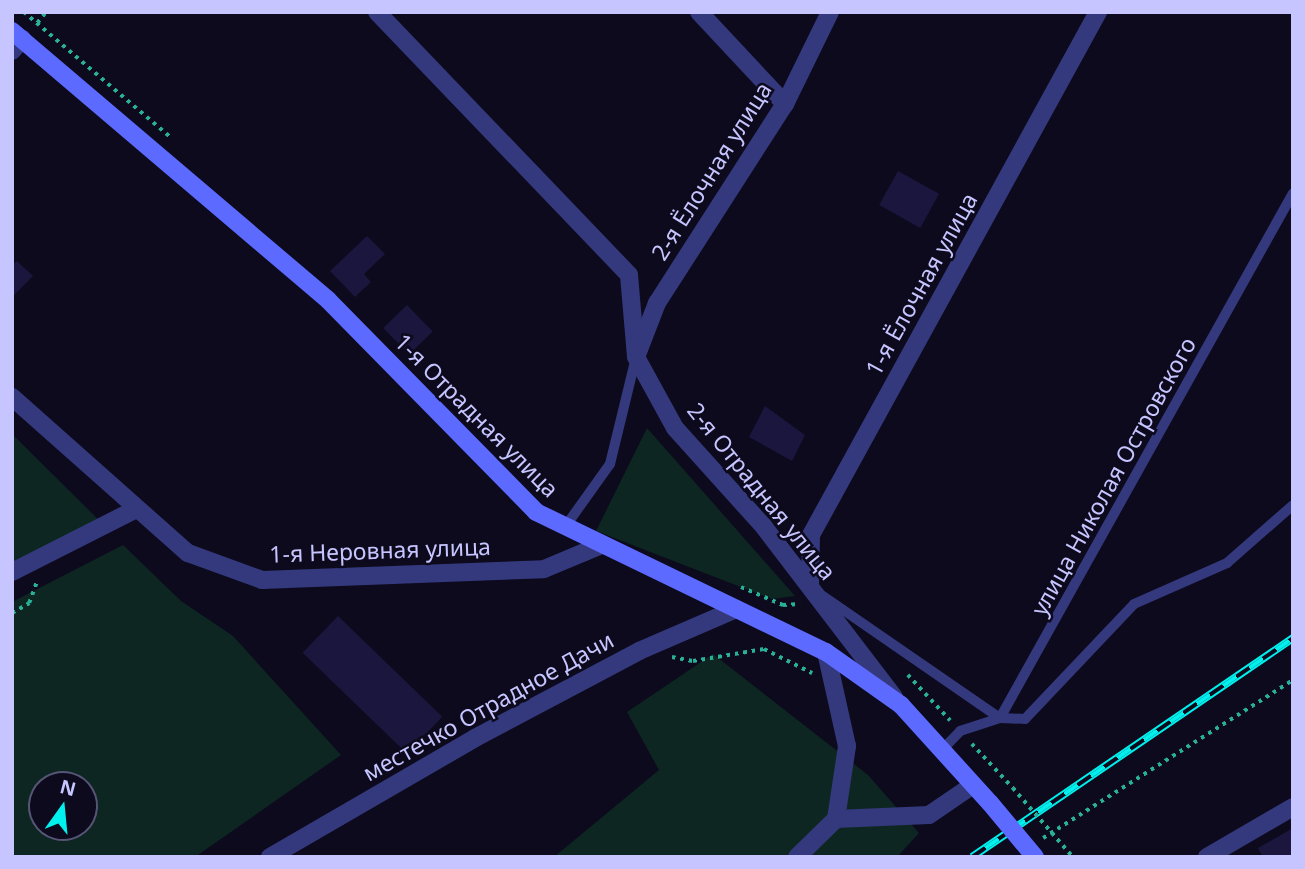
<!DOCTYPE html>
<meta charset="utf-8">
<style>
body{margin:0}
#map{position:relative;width:1305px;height:869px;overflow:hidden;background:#0c0a1c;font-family:"Noto Sans",sans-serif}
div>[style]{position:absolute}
.green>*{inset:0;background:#0d2622}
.building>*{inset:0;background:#1a163d;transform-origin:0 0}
.path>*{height:3.5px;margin-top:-1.75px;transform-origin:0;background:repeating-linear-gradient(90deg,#29b099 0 3.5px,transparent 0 8.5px)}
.lane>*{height:10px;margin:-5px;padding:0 5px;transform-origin:5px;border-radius:5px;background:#34397d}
.street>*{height:18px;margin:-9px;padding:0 9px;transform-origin:9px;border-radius:9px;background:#34397d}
.secondary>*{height:18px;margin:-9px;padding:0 9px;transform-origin:9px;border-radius:9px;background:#5c6aff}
.rail>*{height:8px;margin-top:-4px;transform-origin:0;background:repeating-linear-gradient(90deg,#0c0a1c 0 16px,#00f0ee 0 32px);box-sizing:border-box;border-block:2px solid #00f0ee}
.path-bridge>*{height:3.5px;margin-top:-1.75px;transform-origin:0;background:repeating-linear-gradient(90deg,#29b099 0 3.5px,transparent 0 8.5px)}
.secondary-bridge>*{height:18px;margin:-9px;padding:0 9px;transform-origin:9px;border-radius:9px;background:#5c6aff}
span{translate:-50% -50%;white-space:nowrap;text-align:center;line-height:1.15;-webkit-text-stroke:5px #0c0a1c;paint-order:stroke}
.street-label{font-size:23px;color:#c6c5ff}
.frame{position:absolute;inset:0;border:14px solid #c6c5ff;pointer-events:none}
.north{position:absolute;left:28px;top:771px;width:70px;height:70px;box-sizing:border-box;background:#0c0a1c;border:2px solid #565577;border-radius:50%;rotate:15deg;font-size:19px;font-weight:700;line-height:28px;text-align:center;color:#c6c5ff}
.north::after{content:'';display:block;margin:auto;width:24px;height:32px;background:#00f0ee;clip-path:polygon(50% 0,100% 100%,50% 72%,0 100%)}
</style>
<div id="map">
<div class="green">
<div style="clip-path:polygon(647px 428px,795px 596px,772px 599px,596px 531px)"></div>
<div style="clip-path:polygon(12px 434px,109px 530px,12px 579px)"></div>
<div style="clip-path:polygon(evenodd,123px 545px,181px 601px,233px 636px,341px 755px,195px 857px,12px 857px,12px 602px,123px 545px,42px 785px,84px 785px,84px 827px,42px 827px,42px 785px)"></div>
<div style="clip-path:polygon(713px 654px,868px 775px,919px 833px,897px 857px,554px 857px,659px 770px,627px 712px)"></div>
</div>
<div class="building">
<div style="left:898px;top:171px;width:47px;height:39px;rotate:29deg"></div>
<div style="clip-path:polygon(367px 236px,385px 254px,364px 274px,371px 282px,355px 297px,330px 271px)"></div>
<div style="clip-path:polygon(17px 261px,33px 276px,12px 297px,12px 265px)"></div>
<div style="left:407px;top:305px;width:37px;height:33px;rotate:46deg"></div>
<div style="clip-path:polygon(765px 406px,805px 435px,792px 461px,749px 437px)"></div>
<div style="left:338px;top:616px;width:145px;height:51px;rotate:44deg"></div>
<div style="clip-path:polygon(1293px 828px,1293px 857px,1263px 857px,1258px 848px)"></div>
</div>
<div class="path">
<div style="left:24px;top:12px;width:191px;rotate:40.5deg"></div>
<div style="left:37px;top:23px;width:14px;rotate:-51deg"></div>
<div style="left:741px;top:587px;width:46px;rotate:23.2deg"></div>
<div style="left:783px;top:605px;width:17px;rotate:-3deg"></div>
<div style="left:12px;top:613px;width:20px;rotate:-30deg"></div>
<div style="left:29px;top:603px;width:23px;rotate:-70deg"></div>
<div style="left:672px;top:657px;width:21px;rotate:11deg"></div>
<div style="left:693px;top:661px;width:72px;rotate:-9.6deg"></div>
<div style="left:764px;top:649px;width:54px;rotate:26.6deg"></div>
<div style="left:908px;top:675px;width:62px;rotate:47deg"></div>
<div style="left:972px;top:744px;width:60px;rotate:47deg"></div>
<div style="left:1043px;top:838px;width:296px;rotate:-32.3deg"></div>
</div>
<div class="lane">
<div style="left:565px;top:527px;width:77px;rotate:-54.5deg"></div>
<div style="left:610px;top:464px;width:110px;rotate:-76.3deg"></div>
<div style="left:823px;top:596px;width:215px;rotate:34.6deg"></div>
<div style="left:1000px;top:718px;width:25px;rotate:2deg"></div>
<div style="left:1025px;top:719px;width:158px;rotate:-46.5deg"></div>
<div style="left:1134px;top:604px;width:102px;rotate:-23.8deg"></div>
<div style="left:1227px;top:563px;width:88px;rotate:-41.3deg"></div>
<div style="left:941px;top:751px;width:28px;rotate:-46deg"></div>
<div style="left:960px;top:731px;width:42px;rotate:-18deg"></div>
<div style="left:1000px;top:718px;width:601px;rotate:-60.83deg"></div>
</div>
<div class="street">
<div style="left:377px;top:12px;width:364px;rotate:46.2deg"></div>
<div style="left:629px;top:275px;width:82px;rotate:85.1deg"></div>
<div style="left:636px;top:357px;width:81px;rotate:61.2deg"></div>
<div style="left:675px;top:428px;width:133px;rotate:48deg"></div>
<div style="left:764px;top:527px;width:214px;rotate:52.6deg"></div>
<div style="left:699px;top:12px;width:126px;rotate:46.9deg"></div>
<div style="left:12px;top:51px;width:16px;rotate:-50deg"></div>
<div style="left:638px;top:352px;width:53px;rotate:-68.8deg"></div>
<div style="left:657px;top:303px;width:237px;rotate:-57.3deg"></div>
<div style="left:785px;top:104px;width:102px;rotate:-63.9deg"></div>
<div style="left:12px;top:397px;width:235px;rotate:41.6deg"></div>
<div style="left:188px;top:553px;width:79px;rotate:20deg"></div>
<div style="left:262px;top:580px;width:282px;rotate:-2.2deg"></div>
<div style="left:544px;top:569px;width:60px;rotate:-22.7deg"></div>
<div style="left:12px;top:572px;width:139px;rotate:-26.9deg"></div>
<div style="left:810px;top:586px;width:51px;rotate:-88.9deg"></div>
<div style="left:811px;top:535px;width:597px;rotate:-61.24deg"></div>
<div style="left:836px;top:819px;width:93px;rotate:-2.5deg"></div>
<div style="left:929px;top:815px;width:53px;rotate:-34.3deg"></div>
<div style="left:270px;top:857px;width:237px;rotate:-30.1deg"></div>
<div style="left:475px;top:738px;width:186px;rotate:-27.9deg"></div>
<div style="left:639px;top:651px;width:106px;rotate:-23.4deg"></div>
<div style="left:797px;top:857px;width:54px;rotate:-44.3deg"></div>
<div style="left:836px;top:819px;width:74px;rotate:-81.4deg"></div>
<div style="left:847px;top:746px;width:96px;rotate:-102.6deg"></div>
<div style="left:1207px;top:857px;width:99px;rotate:-30.2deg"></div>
</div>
<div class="secondary">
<div style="left:12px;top:31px;width:415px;rotate:40.4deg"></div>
<div style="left:328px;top:300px;width:297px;rotate:45.5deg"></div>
<div style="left:536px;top:512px;width:322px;rotate:25.8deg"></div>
<div style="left:826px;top:652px;width:92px;rotate:35.2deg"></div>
<div style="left:901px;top:705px;width:132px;rotate:47.8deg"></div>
</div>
<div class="rail">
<div style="left:972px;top:857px;width:389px;rotate:-34.3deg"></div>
</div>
<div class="path-bridge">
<div style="left:1013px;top:788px;width:91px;rotate:49deg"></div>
</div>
<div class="secondary-bridge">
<div style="left:990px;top:803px;width:70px;rotate:50.2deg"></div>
</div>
<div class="street-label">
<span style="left:711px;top:171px;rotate:-58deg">2-я Ёлочная улица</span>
<span style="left:921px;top:284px;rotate:-61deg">1-я Ёлочная улица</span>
<span style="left:477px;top:415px;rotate:45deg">1-я Отрадная улица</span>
<span style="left:1113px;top:476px;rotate:-61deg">улица Николая Островского</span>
<span style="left:762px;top:491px;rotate:51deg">2-я Отрадная улица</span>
<span style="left:380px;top:550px;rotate:-2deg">1-я Неровная улица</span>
<span style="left:488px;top:706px;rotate:-29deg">местечко Отрадное Дачи</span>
</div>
<div class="frame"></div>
<div class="north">N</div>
</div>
